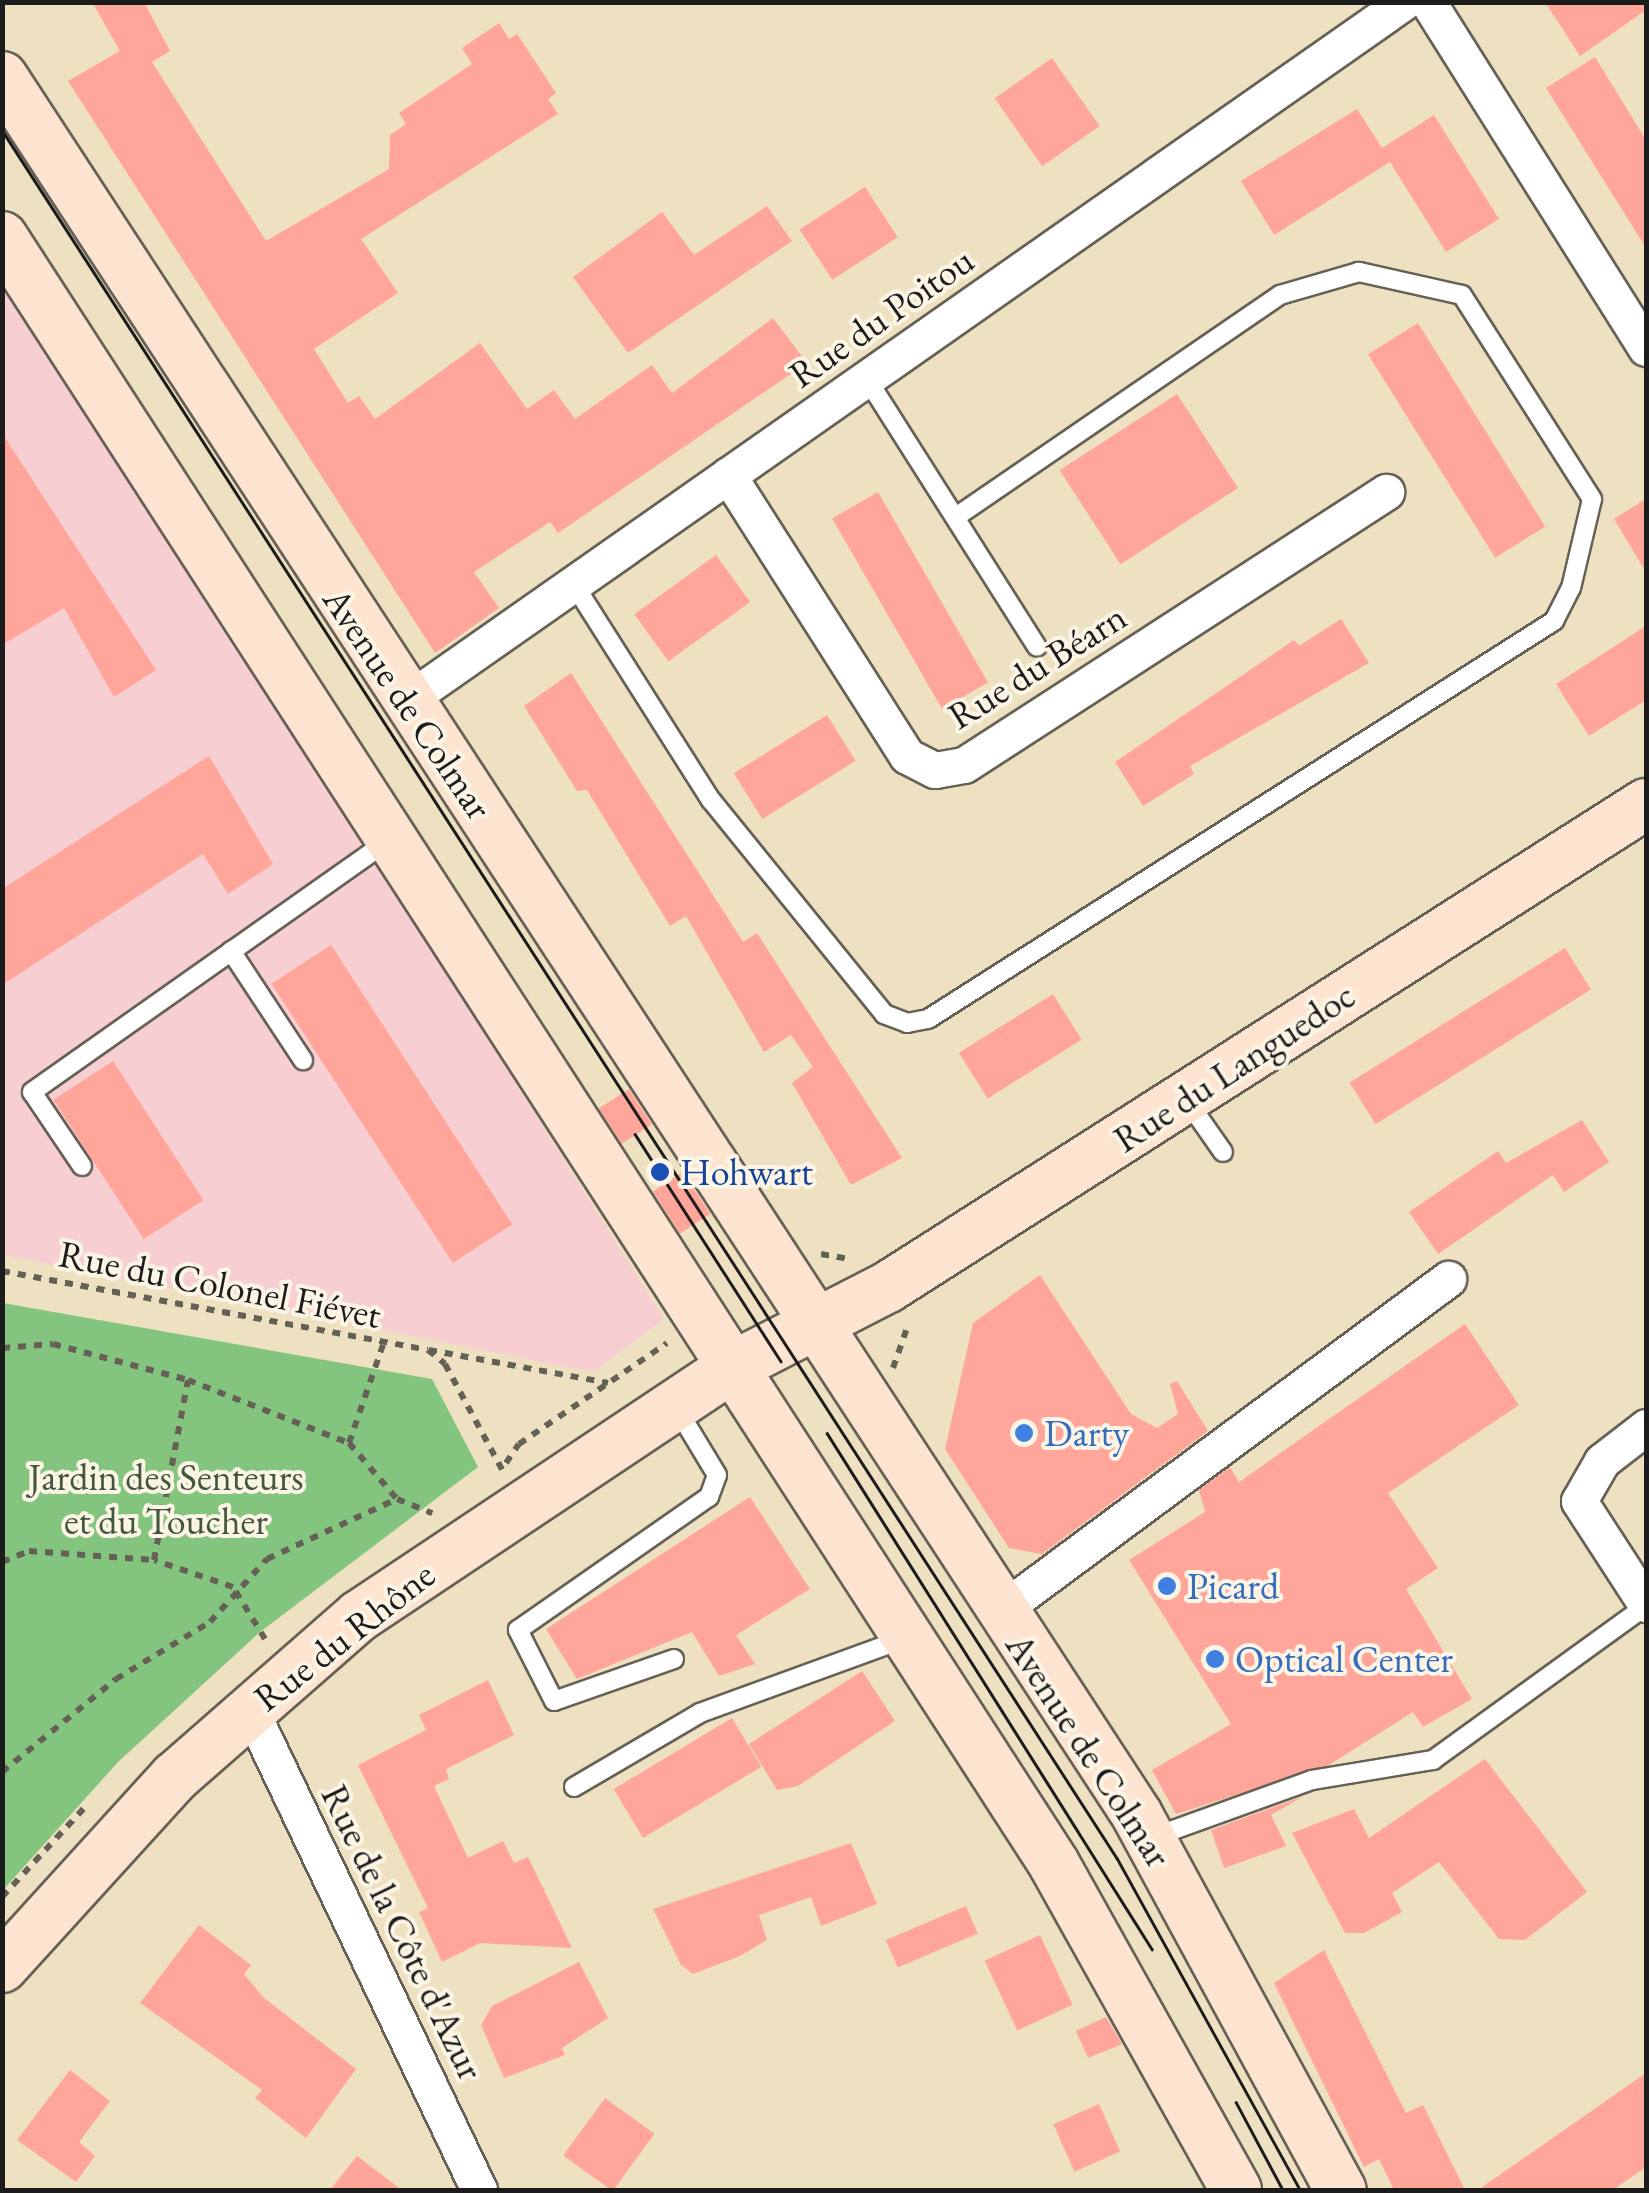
<!DOCTYPE html>
<meta charset="utf-8">
<style>
body{margin:0}
#map{position:relative;width:1649px;height:2193px;overflow:hidden;background:#eee1c1;font-family:"EB Garamond",serif}
div>[style]{position:absolute}
.built>*{inset:0;background:#f7cfd2}
.green>*{inset:0;background:#83c57e}
.building>*{inset:0;background:#ffa599;transform-origin:0 0}
.path>*{height:6px;margin-top:-3px;transform-origin:0;background:repeating-linear-gradient(90deg,#666156 0 8px,transparent 0 16px)}
.roads{filter:drop-shadow(2px 0 #666156) drop-shadow(-2px 0 #666156) drop-shadow(0 2px #666156) drop-shadow(0 -2px #666156)}
.lane>*{height:18px;margin:-9px;padding:0 9px;transform-origin:9px;border-radius:9px;background:#fff}
.street>*{height:35px;margin:-17.5px;padding:0 17.5px;transform-origin:17.5px;border-radius:17.5px;background:#fff}
.secondary>*{height:50px;margin:-25px;padding:0 25px;transform-origin:25px;border-radius:25px;background:#fde4d1}
.tram>*{height:2.5px;margin:-1.25px;padding:0 1.25px;transform-origin:1.25px;border-radius:1.25px;background:#1c1c1c}
.dots>*{width:28px;height:28px;translate:-50% -50%;box-sizing:border-box;border:5px solid #fcf5e5;border-radius:50%}
span{translate:-50% -50%;white-space:nowrap;text-align:center;line-height:1.15;-webkit-text-stroke:8px #fcf5e5;paint-order:stroke}
.street-label{font-size:38px;color:#1c1c1c}
.transit-label{font-size:38px;color:#164399}
.left{translate:0 -50%;text-align:left}
.shop-label{font-size:38px;color:#366cbe}
.park-label{font-size:38px;color:#40573e}
.frame{position:absolute;inset:0;border:5px solid #1c1c1c;pointer-events:none}
</style>
<div id="map">
<div class="built">
<div style="clip-path:polygon(2px 265px,664px 1319px,593px 1372px,3px 1255px)"></div>
</div>
<div class="green">
<div style="clip-path:polygon(3px 1303px,432px 1379px,478px 1467px,260px 1632px,118px 1762px,3px 1890px)"></div>
</div>
<div class="building">
<div style="clip-path:polygon(92px 2px,144px 2px,170px 51px,152px 62px,266px 241px,389px 169px,390px 135px,406px 124px,399px 113px,472px 64px,462px 48px,499px 23px,509px 39px,517px 34px,556px 93px,548px 99px,558px 114px,361px 239px,398px 293px,314px 349px,348px 403px,359px 396px,375px 419px,480px 343px,527px 409px,554px 390px,575px 419px,652px 365px,672px 393px,773px 318px,807px 363px,558px 533px,550px 522px,474px 572px,499px 608px,435px 653px,68px 81px,120px 51px)"></div>
<div style="clip-path:polygon(1545px 2px,1646px 2px,1646px 10px,1580px 56px)"></div>
<div style="clip-path:polygon(1595px 57px,1646px 140px,1646px 248px,1546px 88px)"></div>
<div style="left:1052px;top:58px;width:83px;height:70px;rotate:55deg"></div>
<div style="clip-path:polygon(1357px 109px,1382px 148px,1434px 115px,1499px 219px,1446px 252px,1390px 162px,1274px 235px,1241px 181px)"></div>
<div style="left:865px;top:187px;width:60px;height:78px;rotate:57deg"></div>
<div style="clip-path:polygon(767px 206px,792px 241px,628px 353px,573px 277px,662px 212px,694px 255px)"></div>
<div style="left:1418px;top:323px;width:240px;height:59px;rotate:58deg"></div>
<div style="left:1177px;top:394px;width:112px;height:140px;rotate:57deg"></div>
<div style="clip-path:polygon(2px 433px,156px 670px,114px 697px,64px 608px,2px 645px)"></div>
<div style="left:878px;top:492px;width:220px;height:53px;rotate:60deg"></div>
<div style="clip-path:polygon(1646px 499px,1646px 572px,1614px 519px)"></div>
<div style="left:716px;top:555px;width:58px;height:101px;rotate:54deg"></div>
<div style="clip-path:polygon(1341px 619px,1369px 663px,1190px 766px,1194px 774px,1143px 806px,1115px 762px,1294px 640px,1299px 646px)"></div>
<div style="clip-path:polygon(1646px 626px,1646px 700px,1589px 736px,1556px 684px)"></div>
<div style="clip-path:polygon(571px 673px,743px 942px,757px 933px,902px 1158px,851px 1185px,792px 1083px,813px 1067px,791px 1035px,764px 1052px,686px 916px,670px 926px,587px 790px,577px 791px,524px 706px)"></div>
<div style="left:827px;top:715px;width:54px;height:110px;rotate:58deg"></div>
<div style="clip-path:polygon(209px 756px,273px 864px,228px 894px,203px 854px,2px 985px,2px 889px)"></div>
<div style="left:331px;top:945px;width:333px;height:71px;rotate:57deg"></div>
<div style="left:1565px;top:948px;width:49px;height:254px;rotate:58deg"></div>
<div style="left:1053px;top:994px;width:54px;height:111px;rotate:58deg"></div>
<div style="left:113px;top:1061px;width:166px;height:71px;rotate:57deg"></div>
<div style="left:629px;top:1089px;width:42px;height:36px;rotate:57deg"></div>
<div style="clip-path:polygon(1582px 1120px,1609px 1162px,1564px 1192px,1553px 1175px,1438px 1254px,1409px 1212px,1498px 1151px,1506px 1163px)"></div>
<div style="left:683px;top:1172px;width:50px;height:36px;rotate:57deg"></div>
<div style="clip-path:polygon(1040px 1275px,1131px 1414px,1157px 1428px,1178px 1414px,1170px 1384px,1177px 1381px,1208px 1431px,1042px 1554px,1009px 1548px,945px 1449px,973px 1323px)"></div>
<div style="clip-path:polygon(1465px 1324px,1519px 1405px,1388px 1493px,1438px 1568px,1406px 1589px,1472px 1699px,1423px 1727px,1413px 1712px,1329px 1765px,1176px 1814px,1152px 1770px,1231px 1724px,1129px 1560px,1205px 1512px,1199px 1490px,1230px 1467px,1239px 1482px)"></div>
<div style="clip-path:polygon(750px 1497px,810px 1589px,736px 1635px,755px 1664px,719px 1676px,692px 1632px,577px 1679px,546px 1629px)"></div>
<div style="clip-path:polygon(862px 1671px,895px 1721px,798px 1786px,777px 1790px,749px 1744px)"></div>
<div style="clip-path:polygon(488px 1680px,514px 1735px,446px 1769px,449px 1779px,434px 1786px,468px 1858px,503px 1841px,514px 1863px,528px 1857px,572px 1948px,480px 1943px,442px 1962px,419px 1912px,428px 1908px,358px 1765px,426px 1730px,419px 1715px)"></div>
<div style="left:732px;top:1718px;width:57px;height:138px;rotate:59deg"></div>
<div style="clip-path:polygon(1485px 1759px,1587px 1892px,1525px 1940px,1499px 1939px,1439px 1862px,1392px 1893px,1402px 1912px,1364px 1933px,1345px 1933px,1292px 1833px,1354px 1809px,1369px 1838px)"></div>
<div style="clip-path:polygon(1304px 1796px,1271px 1815px,1286px 1846px,1224px 1868px,1211px 1830px)"></div>
<div style="clip-path:polygon(851px 1843px,877px 1904px,821px 1926px,811px 1897px,759px 1915px,767px 1940px,740px 1956px,693px 1974px,681px 1965px,653px 1909px)"></div>
<div style="left:966px;top:1906px;width:30px;height:87px;rotate:67deg"></div>
<div style="clip-path:polygon(199px 1925px,251px 1965px,244px 1974px,264px 1998px,356px 2069px,306px 2138px,255px 2098px,262px 2090px,140px 2003px)"></div>
<div style="left:1040px;top:1935px;width:77px;height:61px;rotate:65deg"></div>
<div style="clip-path:polygon(1324px 1950px,1406px 2113px,1423px 2105px,1465px 2190px,1394px 2190px,1379px 2159px,1364px 2167px,1274px 1983px)"></div>
<div style="clip-path:polygon(579px 1962px,608px 2018px,562px 2048px,565px 2055px,504px 2078px,481px 2025px,492px 2006px)"></div>
<div style="clip-path:polygon(1106px 2017px,1122px 2044px,1088px 2058px,1076px 2031px)"></div>
<div style="clip-path:polygon(70px 2070px,110px 2101px,79px 2142px,95px 2156px,76px 2182px,17px 2140px)"></div>
<div style="clip-path:polygon(1646px 2073px,1646px 2167px,1613px 2190px,1478px 2190px)"></div>
<div style="left:605px;top:2098px;width:61px;height:71px;rotate:36deg"></div>
<div style="left:1099px;top:2104px;width:52px;height:50px;rotate:66deg"></div>
<div style="clip-path:polygon(357px 2156px,402px 2190px,330px 2190px)"></div>
</div>
<div class="path">
<div style="left:821px;top:1254px;width:27px;rotate:10deg"></div>
<div style="left:2px;top:1271px;width:433px;rotate:10.5deg"></div>
<div style="left:428px;top:1350px;width:22px;rotate:39deg"></div>
<div style="left:445px;top:1364px;width:124px;rotate:61.6deg"></div>
<div style="left:2px;top:1348px;width:51px;rotate:-4.5deg"></div>
<div style="left:53px;top:1344px;width:140px;rotate:14.9deg"></div>
<div style="left:429px;top:1350px;width:182px;rotate:10.4deg"></div>
<div style="left:893px;top:1368px;width:42px;rotate:-70.7deg"></div>
<div style="left:349px;top:1443px;width:107px;rotate:-70.9deg"></div>
<div style="left:506px;top:1463px;width:23px;rotate:-56deg"></div>
<div style="left:519px;top:1444px;width:179px;rotate:-34.3deg"></div>
<div style="left:2px;top:1562px;width:29px;rotate:-22deg"></div>
<div style="left:29px;top:1551px;width:125px;rotate:4.1deg"></div>
<div style="left:265px;top:1639px;width:61px;rotate:-121.6deg"></div>
<div style="left:233px;top:1587px;width:83px;rotate:-161.1deg"></div>
<div style="left:154px;top:1560px;width:183px;rotate:-79.3deg"></div>
<div style="left:188px;top:1380px;width:173px;rotate:21.4deg"></div>
<div style="left:349px;top:1443px;width:74px;rotate:49.4deg"></div>
<div style="left:2px;top:1772px;width:147px;rotate:-39.2deg"></div>
<div style="left:116px;top:1679px;width:110px;rotate:-31.2deg"></div>
<div style="left:210px;top:1622px;width:85px;rotate:-47.9deg"></div>
<div style="left:267px;top:1559px;width:143px;rotate:-24.8deg"></div>
<div style="left:397px;top:1499px;width:38px;rotate:22deg"></div>
<div style="left:2px;top:1897px;width:125px;rotate:-47.3deg"></div>
</div>
<div class="roads">
<div class="lane">
<div style="left:867px;top:379px;width:317px;rotate:57.6deg"></div>
<div style="left:575px;top:586px;width:254px;rotate:57.6deg"></div>
<div style="left:711px;top:800px;width:275px;rotate:51deg"></div>
<div style="left:884px;top:1014px;width:25px;rotate:21deg"></div>
<div style="left:907px;top:1023px;width:21px;rotate:-11deg"></div>
<div style="left:928px;top:1019px;width:742px;rotate:-32.45deg"></div>
<div style="left:1554px;top:621px;width:37px;rotate:-63deg"></div>
<div style="left:1571px;top:588px;width:91px;rotate:-76.7deg"></div>
<div style="left:1592px;top:499px;width:242px;rotate:-122.5deg"></div>
<div style="left:1462px;top:295px;width:106px;rotate:-167.4deg"></div>
<div style="left:1359px;top:272px;width:82px;rotate:163.8deg"></div>
<div style="left:1280px;top:295px;width:393px;rotate:145.6deg"></div>
<div style="left:231px;top:951px;width:131px;rotate:56.6deg"></div>
<div style="left:1188px;top:1102px;width:61px;rotate:55deg"></div>
<div style="left:82px;top:1166px;width:89px;rotate:-124deg"></div>
<div style="left:32px;top:1092px;width:437px;rotate:-35.2deg"></div>
<div style="left:674px;top:1659px;width:127px;rotate:160.7deg"></div>
<div style="left:554px;top:1701px;width:80px;rotate:-116.9deg"></div>
<div style="left:518px;top:1630px;width:233px;rotate:-34.9deg"></div>
<div style="left:709px;top:1497px;width:23px;rotate:-70deg"></div>
<div style="left:717px;top:1475px;width:77px;rotate:-121.2deg"></div>
<div style="left:574px;top:1787px;width:146px;rotate:-30.4deg"></div>
<div style="left:700px;top:1713px;width:216px;rotate:-20deg"></div>
<div style="left:1151px;top:1838px;width:171px;rotate:-19.8deg"></div>
<div style="left:1312px;top:1780px;width:123px;rotate:-9.4deg"></div>
<div style="left:1433px;top:1760px;width:263px;rotate:-35.9deg"></div>
</div>
<div class="street">
<div style="left:1428px;top:2px;width:409px;rotate:57.8deg"></div>
<div style="left:728px;top:475px;width:333px;rotate:57.5deg"></div>
<div style="left:907px;top:756px;width:31px;rotate:27deg"></div>
<div style="left:935px;top:770px;width:29px;rotate:-10deg"></div>
<div style="left:964px;top:765px;width:503px;rotate:-32.9deg"></div>
<div style="left:406px;top:701px;width:1218px;rotate:-35.01deg"></div>
<div style="left:1646px;top:1427px;width:56px;rotate:142.3deg"></div>
<div style="left:1602px;top:1461px;width:46px;rotate:119.9deg"></div>
<div style="left:1579px;top:1501px;width:123px;rotate:57deg"></div>
<div style="left:1000px;top:1611px;width:558px;rotate:-36.54deg"></div>
<div style="left:250px;top:1709px;width:533px;rotate:64.54deg"></div>
</div>
<div class="secondary">
<div style="left:2px;top:77px;width:2076px;rotate:56.85deg"></div>
<div style="left:1137px;top:1815px;width:427px;rotate:61.5deg"></div>
<div style="left:2px;top:237px;width:1937px;rotate:57.11deg"></div>
<div style="left:1054px;top:1864px;width:373px;rotate:60.8deg"></div>
<div style="left:2px;top:1967px;width:257px;rotate:-47.7deg"></div>
<div style="left:175px;top:1777px;width:244px;rotate:-41.2deg"></div>
<div style="left:359px;top:1616px;width:453px;rotate:-33.7deg"></div>
<div style="left:736px;top:1365px;width:171px;rotate:-27.2deg"></div>
<div style="left:888px;top:1287px;width:899px;rotate:-32.51deg"></div>
</div>
</div>
<div class="tram">
<div style="left:2px;top:130px;width:2057px;rotate:57.17deg"></div>
<div style="left:1117px;top:1858px;width:379px;rotate:61.1deg"></div>
<div style="left:635px;top:1134px;width:270px;rotate:57.3deg"></div>
<div style="left:827px;top:1433px;width:610px;rotate:57.8deg"></div>
<div style="left:1236px;top:2102px;width:100px;rotate:61.9deg"></div>
</div>
<div class="dots">
<div style="left:660px;top:1172px;background:#1a4fb4"></div>
<div style="left:1024px;top:1433px;background:#3f7fe0"></div>
<div style="left:1167px;top:1586px;background:#3f7fe0"></div>
<div style="left:1215px;top:1659px;background:#3f7fe0"></div>
</div>
<div class="street-label">
<span style="left:881px;top:317px;rotate:-35deg">Rue du Poitou</span>
<span style="left:1037px;top:666px;rotate:-32deg">Rue du Béarn</span>
<span style="left:408px;top:703px;rotate:56deg">Avenue de Colmar</span>
<span style="left:1234px;top:1067px;rotate:-33deg">Rue du Languedoc</span>
<span style="left:220px;top:1284px;rotate:11deg">Rue du Colonel Fiévet</span>
<span style="left:344px;top:1636px;rotate:-38deg">Rue du Rhône</span>
<span style="left:1089px;top:1750px;rotate:57deg">Avenue de Colmar</span>
<span style="left:403px;top:1932px;rotate:64deg">Rue de la Côte d'Azur</span>
</div>
<div class="transit-label">
<span class="left" style="left:680px;top:1172px">Hohwart</span>
</div>
<div class="shop-label">
<span class="left" style="left:1044px;top:1433px">Darty</span>
<span class="left" style="left:1187px;top:1586px">Picard</span>
<span class="left" style="left:1235px;top:1659px">Optical Center</span>
</div>
<div class="park-label">
<span style="left:166px;top:1499px">Jardin des Senteurs<br>et du Toucher</span>
</div>
<div class="frame"></div>
</div>
